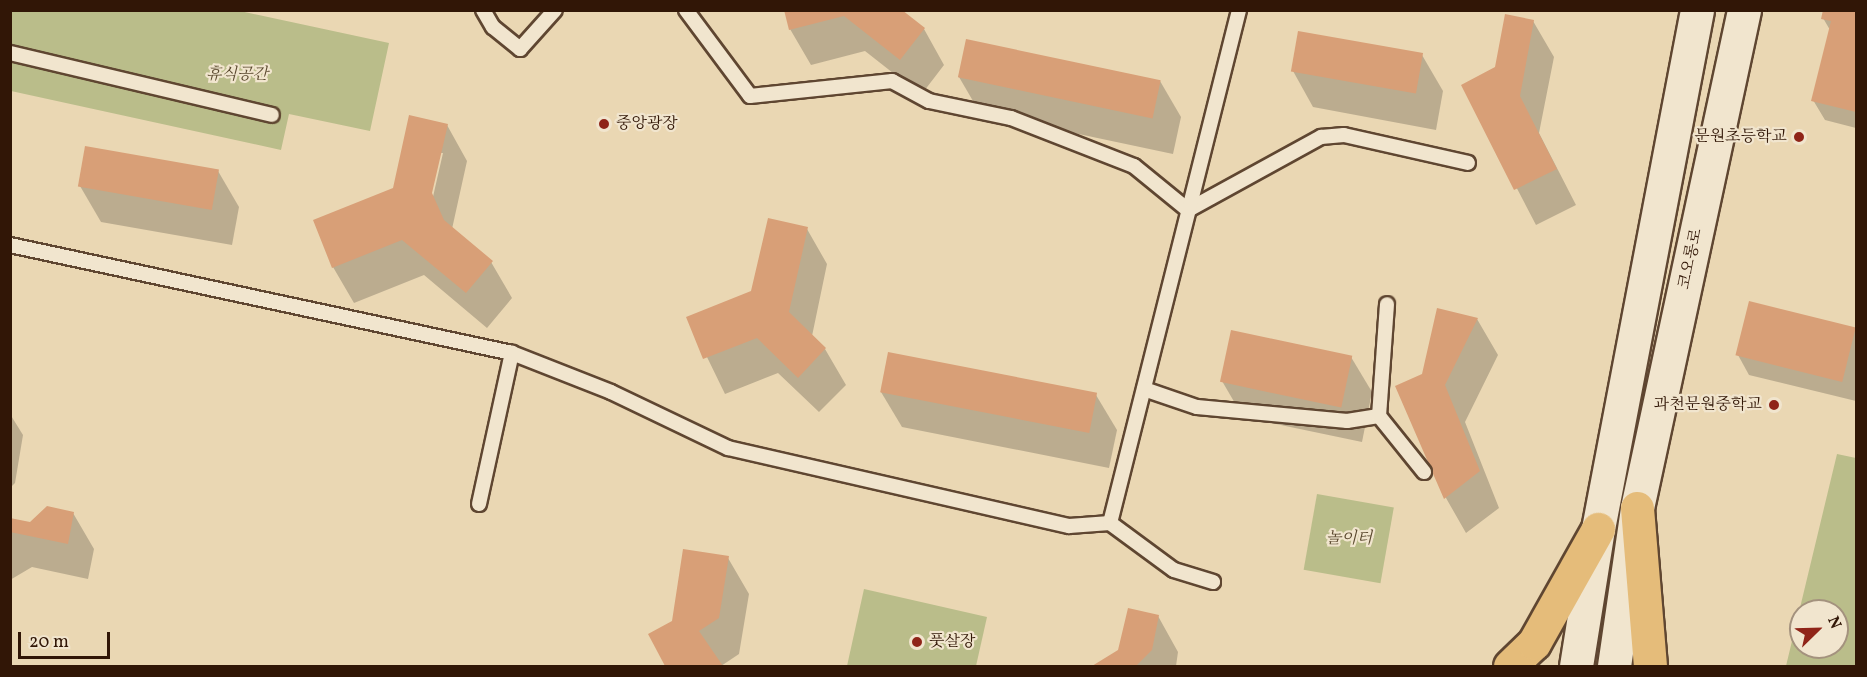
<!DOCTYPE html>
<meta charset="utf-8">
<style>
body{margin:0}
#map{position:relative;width:1867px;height:677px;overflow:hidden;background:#ead7b3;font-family:Vollkorn,"Noto Serif KR",serif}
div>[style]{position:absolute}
.green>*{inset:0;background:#babd8a;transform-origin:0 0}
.shadow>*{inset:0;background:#0003}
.building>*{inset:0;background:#d89f77;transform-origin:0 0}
.roads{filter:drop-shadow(2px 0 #5f4631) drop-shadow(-2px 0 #5f4631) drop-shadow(0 2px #5f4631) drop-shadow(0 -2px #5f4631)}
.lane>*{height:14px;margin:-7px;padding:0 7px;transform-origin:7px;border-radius:7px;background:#f1e5ce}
.secondary>*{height:33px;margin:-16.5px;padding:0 16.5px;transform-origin:16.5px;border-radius:16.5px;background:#f1e5ce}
.highway>*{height:33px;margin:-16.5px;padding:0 16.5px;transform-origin:16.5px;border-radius:16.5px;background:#e5bc7a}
.dots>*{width:16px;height:16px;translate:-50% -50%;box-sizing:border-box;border:3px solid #f1e5ce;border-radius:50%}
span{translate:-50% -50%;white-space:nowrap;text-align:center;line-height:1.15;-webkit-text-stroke:4.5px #f1e5ce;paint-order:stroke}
.park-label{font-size:16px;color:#5a482e;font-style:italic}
.poi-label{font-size:16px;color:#311606}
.left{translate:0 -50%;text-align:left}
.right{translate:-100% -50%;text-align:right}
.street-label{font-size:16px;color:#311606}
.frame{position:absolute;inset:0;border:12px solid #311606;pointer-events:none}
.north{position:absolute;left:1789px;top:599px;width:60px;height:60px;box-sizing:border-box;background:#f1e5ce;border:2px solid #a4927e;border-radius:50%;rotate:67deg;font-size:16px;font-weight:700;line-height:24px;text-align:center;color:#311606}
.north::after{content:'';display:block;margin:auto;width:21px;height:27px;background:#8f2418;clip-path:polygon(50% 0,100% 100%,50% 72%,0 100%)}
.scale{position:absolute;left:18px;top:632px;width:92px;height:27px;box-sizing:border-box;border:3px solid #311606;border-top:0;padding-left:8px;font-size:18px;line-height:21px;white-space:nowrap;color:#311606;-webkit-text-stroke:4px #f1e5ce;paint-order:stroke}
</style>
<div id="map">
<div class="green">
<div style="clip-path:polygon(11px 11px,240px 11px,389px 43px,370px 131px,289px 114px,281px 150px,11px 91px)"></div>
<div style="clip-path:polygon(evenodd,1837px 454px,1856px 458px,1856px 666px,1786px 666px,1837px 454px,1801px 611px,1837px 611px,1837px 647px,1801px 647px,1801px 611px)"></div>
<div style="left:1317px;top:494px;width:78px;height:77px;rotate:10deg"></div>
<div style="clip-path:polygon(864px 589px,987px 617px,976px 666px,847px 666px)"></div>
</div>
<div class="shadow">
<div style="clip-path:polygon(785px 10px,900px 10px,924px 29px,944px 65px,921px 95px,865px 51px,811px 65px,790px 29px)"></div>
<div style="clip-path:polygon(1825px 10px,1856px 10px,1856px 128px,1825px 120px,1813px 100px,1830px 30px,1823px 18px)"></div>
<div style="clip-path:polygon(1533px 21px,1554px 57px,1539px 133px,1576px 205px,1536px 225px,1463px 85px,1497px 68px)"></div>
<div style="clip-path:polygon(1422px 55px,1443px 91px,1436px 130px,1313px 107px,1293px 71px)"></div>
<div style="clip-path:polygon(959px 77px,1160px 81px,1181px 117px,1173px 154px,980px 113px)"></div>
<div style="clip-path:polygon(evenodd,447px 125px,467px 161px,452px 229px,491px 262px,512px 298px,487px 328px,424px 275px,354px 303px,333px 267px,447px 125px,440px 153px,443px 153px,432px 201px,429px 200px,440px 153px)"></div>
<div style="clip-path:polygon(218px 171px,239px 207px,232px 245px,101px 222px,80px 186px)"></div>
<div style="clip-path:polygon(807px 229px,827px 264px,812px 336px,825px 349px,846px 385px,819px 412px,778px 373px,725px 394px,688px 318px,752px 292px)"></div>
<div style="clip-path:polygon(1750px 303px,1856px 329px,1856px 401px,1749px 375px,1738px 355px)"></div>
<div style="clip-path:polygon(1477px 319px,1498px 355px,1465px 422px,1499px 508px,1466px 533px,1446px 498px,1397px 387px,1423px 376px)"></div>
<div style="clip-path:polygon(1351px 357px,1372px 392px,1362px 442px,1243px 417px,1222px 381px)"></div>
<div style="clip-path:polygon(881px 392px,1096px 395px,1117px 430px,1109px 468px,902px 427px)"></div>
<div style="clip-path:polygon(10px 414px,23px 435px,15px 483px,10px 488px)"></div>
<div style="clip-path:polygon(73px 513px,94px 549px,88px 579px,32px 567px,10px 580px,10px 519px,31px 524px)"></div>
<div style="clip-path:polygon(728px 558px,749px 594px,739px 654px,721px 666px,667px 666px,650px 635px,673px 622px)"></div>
<div style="clip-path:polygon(1158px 616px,1178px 652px,1176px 666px,1094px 666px,1120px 651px)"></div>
</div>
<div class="building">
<div style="clip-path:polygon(784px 10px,902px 10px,925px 28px,900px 60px,844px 16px,789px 30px)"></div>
<div style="clip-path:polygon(1823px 10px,1856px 10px,1856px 112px,1811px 101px,1831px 21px,1821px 19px)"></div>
<div style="clip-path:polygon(1505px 14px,1534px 20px,1520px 96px,1557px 169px,1514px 190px,1461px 85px,1495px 67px)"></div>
<div style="left:1298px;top:31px;width:127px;height:41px;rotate:10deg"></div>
<div style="left:966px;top:39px;width:199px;height:39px;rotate:12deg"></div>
<div style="clip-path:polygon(409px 115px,448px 124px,432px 193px,444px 220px,493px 261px,466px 293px,402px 240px,332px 268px,313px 220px,393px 188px)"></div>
<div style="left:85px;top:146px;width:136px;height:41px;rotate:10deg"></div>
<div style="clip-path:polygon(768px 218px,808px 227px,789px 312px,826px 348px,798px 378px,757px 338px,703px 359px,686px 317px,751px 291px)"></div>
<div style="left:1749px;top:301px;width:110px;height:56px;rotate:14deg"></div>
<div style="clip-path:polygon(1437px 308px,1478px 318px,1445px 385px,1480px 471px,1444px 499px,1395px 386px,1422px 374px)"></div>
<div style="left:1231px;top:330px;width:124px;height:53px;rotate:12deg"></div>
<div style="left:888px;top:352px;width:213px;height:41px;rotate:11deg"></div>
<div style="clip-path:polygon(47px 506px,74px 512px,68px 544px,10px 532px,10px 518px,30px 522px)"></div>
<div style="clip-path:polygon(683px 549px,729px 556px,719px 618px,699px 631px,723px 666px,665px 666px,648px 634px,672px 621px)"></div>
<div style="clip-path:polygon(1128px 608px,1159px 615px,1152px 650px,1136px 666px,1092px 666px,1118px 650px)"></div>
</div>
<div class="roads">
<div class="lane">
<div style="left:483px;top:10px;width:20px;rotate:60deg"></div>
<div style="left:493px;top:27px;width:35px;rotate:39deg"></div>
<div style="left:520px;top:49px;width:52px;rotate:-48.1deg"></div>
<div style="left:686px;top:10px;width:107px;rotate:53.3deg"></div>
<div style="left:750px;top:96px;width:143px;rotate:-6deg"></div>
<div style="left:892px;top:81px;width:42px;rotate:28.4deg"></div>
<div style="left:929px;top:101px;width:84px;rotate:11.7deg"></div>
<div style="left:1011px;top:118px;width:132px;rotate:21.3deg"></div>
<div style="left:1134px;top:166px;width:70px;rotate:39.2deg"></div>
<div style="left:1188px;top:210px;width:152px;rotate:-28.8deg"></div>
<div style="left:1321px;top:137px;width:23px;rotate:-5deg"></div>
<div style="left:1344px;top:135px;width:127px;rotate:12.7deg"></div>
<div style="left:10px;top:53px;width:269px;rotate:13.3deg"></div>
<div style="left:10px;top:245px;width:513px;rotate:12.14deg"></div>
<div style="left:512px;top:353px;width:106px;rotate:21.5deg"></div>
<div style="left:611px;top:392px;width:130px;rotate:25.6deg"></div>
<div style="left:728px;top:448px;width:350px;rotate:12.9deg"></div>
<div style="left:1069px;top:526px;width:41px;rotate:-4.2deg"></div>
<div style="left:1110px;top:523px;width:529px;rotate:-75.88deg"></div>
<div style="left:1144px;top:389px;width:56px;rotate:18.8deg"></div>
<div style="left:1197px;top:407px;width:151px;rotate:5.3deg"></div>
<div style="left:1347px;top:421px;width:32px;rotate:-9deg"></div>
<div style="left:1379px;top:416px;width:72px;rotate:51.2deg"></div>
<div style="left:1379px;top:416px;width:112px;rotate:-85.9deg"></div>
<div style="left:479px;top:504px;width:155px;rotate:-77.7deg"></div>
<div style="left:1110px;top:523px;width:79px;rotate:36.3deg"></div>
<div style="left:1174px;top:570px;width:41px;rotate:17.1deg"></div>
</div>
<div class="secondary">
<div style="left:1576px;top:666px;width:139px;rotate:-80.9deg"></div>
<div style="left:1598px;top:529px;width:528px;rotate:-79.2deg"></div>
<div style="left:1614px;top:666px;width:160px;rotate:-81.7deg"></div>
<div style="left:1637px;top:508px;width:509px;rotate:-77.87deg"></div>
</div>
<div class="highway">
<div style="left:1637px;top:508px;width:159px;rotate:85.3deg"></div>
<div style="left:1510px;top:666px;width:33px;rotate:-44deg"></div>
<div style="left:1534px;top:643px;width:131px;rotate:-60.7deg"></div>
</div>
</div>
<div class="dots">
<div style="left:604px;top:124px;background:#8f2418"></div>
<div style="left:1799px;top:137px;background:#8f2418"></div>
<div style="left:1774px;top:405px;background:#8f2418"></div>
<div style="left:917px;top:642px;background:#8f2418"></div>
</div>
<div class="park-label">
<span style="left:237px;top:75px">휴식공간</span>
<span style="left:1349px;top:539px">놀이터</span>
</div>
<div class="poi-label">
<span class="left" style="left:616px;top:124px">중앙광장</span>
<span class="right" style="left:1787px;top:137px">문원초등학교</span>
<span class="right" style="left:1762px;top:405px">과천문원중학교</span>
<span class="left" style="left:929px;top:642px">풋살장</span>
</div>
<div class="street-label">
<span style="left:1691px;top:259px;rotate:-78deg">코오롱로</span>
</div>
<div class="frame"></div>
<div class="north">N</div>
<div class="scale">20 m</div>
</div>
